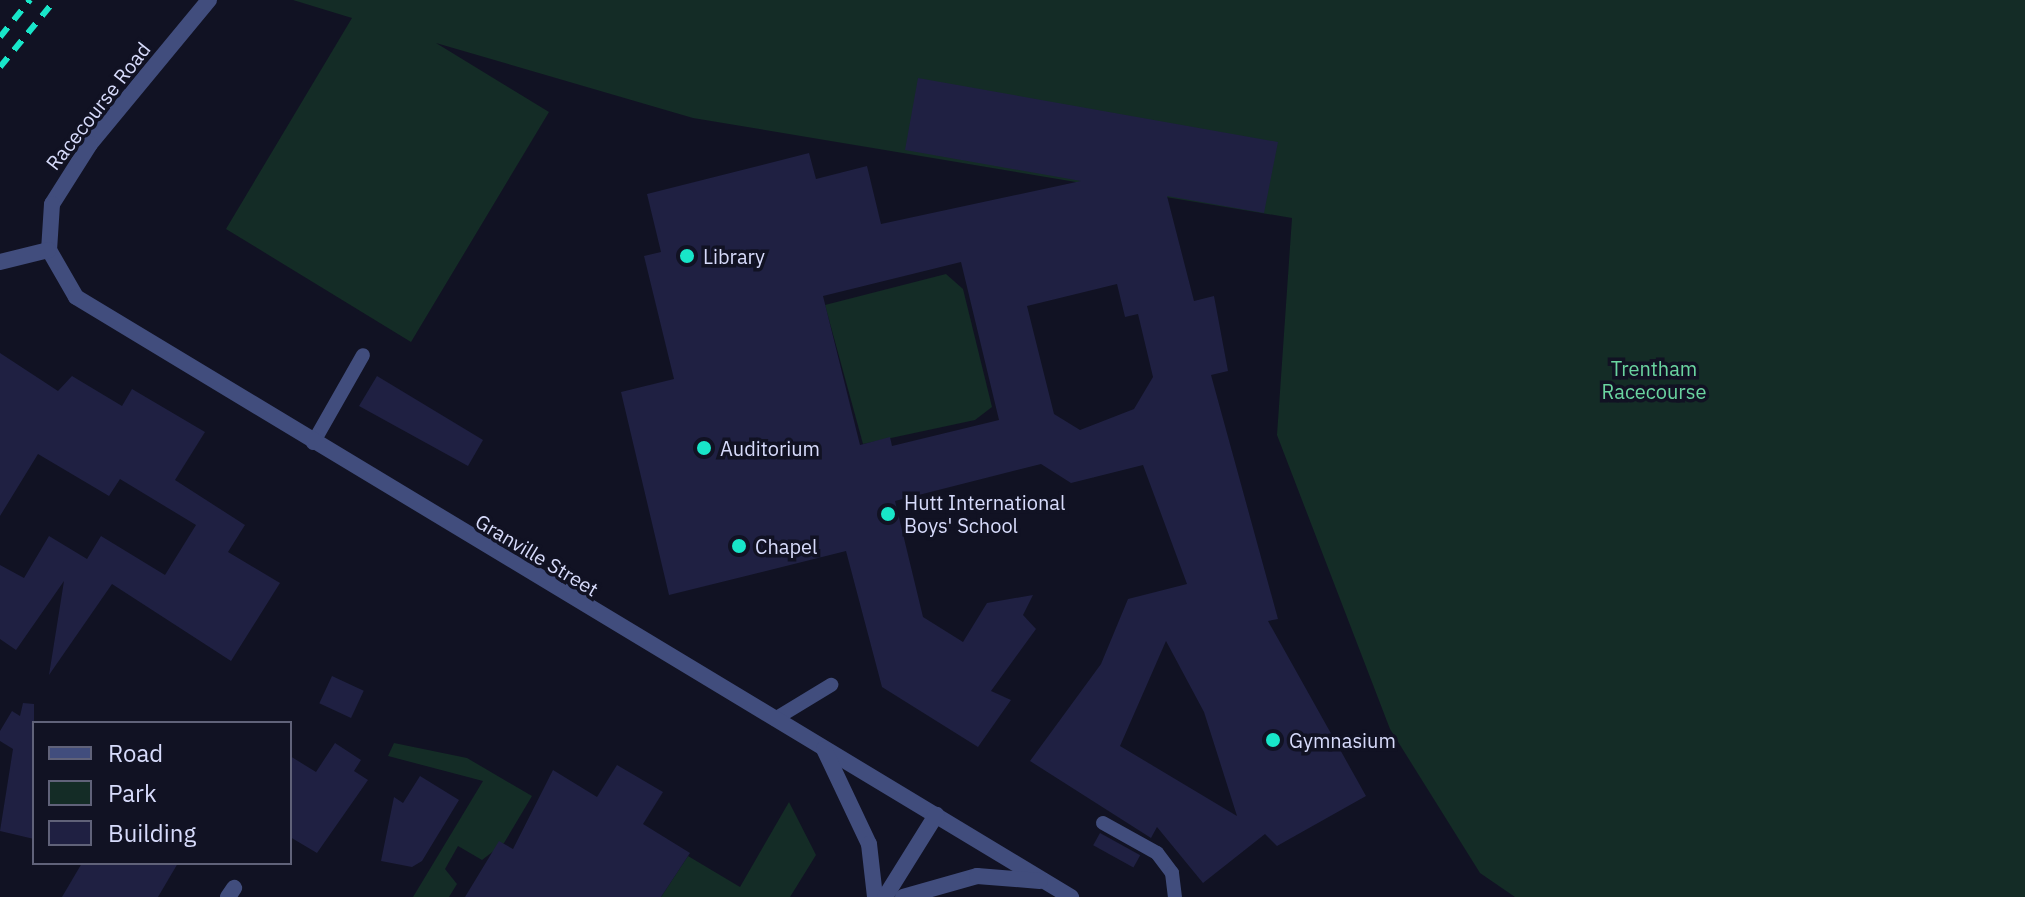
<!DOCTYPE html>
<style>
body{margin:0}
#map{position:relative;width:2025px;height:897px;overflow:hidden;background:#111223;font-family:"IBM Plex Sans",sans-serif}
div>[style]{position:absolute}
.green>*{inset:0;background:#142c26}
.building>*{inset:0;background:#1f2042;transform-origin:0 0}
.service>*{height:14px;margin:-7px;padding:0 7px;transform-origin:7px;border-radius:7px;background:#414d7d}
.minor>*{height:16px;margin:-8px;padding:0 8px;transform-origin:8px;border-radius:8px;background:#414d7d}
.rail>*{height:6px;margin-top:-3px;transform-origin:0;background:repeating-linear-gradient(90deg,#18e6c9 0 12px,transparent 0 22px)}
.dots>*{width:22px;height:22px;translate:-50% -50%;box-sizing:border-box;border:4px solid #111223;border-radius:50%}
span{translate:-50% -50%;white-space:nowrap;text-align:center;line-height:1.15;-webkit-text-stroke:7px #111223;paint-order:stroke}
.street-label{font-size:20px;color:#d7dbfb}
.poi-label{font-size:20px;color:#d7dbfb}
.left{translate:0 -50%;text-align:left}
.park-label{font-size:20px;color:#6ad4a0}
.legend{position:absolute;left:32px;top:721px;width:260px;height:144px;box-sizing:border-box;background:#111223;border:2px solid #606279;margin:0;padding:10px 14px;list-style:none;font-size:24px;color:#d7dbfb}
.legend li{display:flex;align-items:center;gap:16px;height:40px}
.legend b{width:40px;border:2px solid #606279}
</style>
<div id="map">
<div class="green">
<div style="clip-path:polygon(293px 0,2025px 0,2025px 897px,1515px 897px,1480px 873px,1390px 729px,1277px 435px,1292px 218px,693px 118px,436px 43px,549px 112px,411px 342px,226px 229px,352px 18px)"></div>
<div style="clip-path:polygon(946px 274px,963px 289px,992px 407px,975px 420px,863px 444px,825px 305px)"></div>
<div style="clip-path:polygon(394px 743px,467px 758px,532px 796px,504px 843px,482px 860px,458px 846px,445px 869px,457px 884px,449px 897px,413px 897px,483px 781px,388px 756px)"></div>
<div style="clip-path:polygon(789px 802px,816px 855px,790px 897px,661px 897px,688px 856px,740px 887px)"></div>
</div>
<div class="building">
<div style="clip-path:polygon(evenodd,918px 78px,1278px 142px,1264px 213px,1167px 196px,1194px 301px,1214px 296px,1228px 371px,1211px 375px,1278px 619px,1268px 621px,1366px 796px,1277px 846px,1265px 834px,1203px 883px,1157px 827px,1151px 838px,1030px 761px,1101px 664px,1128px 599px,1187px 584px,1143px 465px,1071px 483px,1041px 464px,895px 501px,923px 617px,963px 642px,987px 603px,1033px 595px,1023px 615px,1036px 629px,991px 691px,1011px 700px,978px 747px,882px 687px,846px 551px,669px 595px,621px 392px,674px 379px,644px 256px,661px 252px,647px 194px,809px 153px,816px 179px,867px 166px,881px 224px,1081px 181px,905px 150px,918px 78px,961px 262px,999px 420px,892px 446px,890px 437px,860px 445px,823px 296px,961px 262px,918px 78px,1117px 284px,1125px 317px,1138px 314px,1153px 377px,1134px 409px,1080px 430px,1054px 414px,1027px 306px,1117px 284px,918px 78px,1166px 641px,1204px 712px,1237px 816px,1120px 746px,1166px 641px)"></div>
<div style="clip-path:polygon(0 353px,58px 391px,72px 376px,122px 406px,132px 389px,205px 432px,175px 480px,245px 525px,228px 552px,280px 583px,231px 661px,112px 584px,49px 675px,64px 581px,16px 650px,0 639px,0 565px,24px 578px,49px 536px,87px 559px,101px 536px,165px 575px,196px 525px,120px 479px,109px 496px,38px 454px,0 516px)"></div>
<div style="clip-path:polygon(377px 376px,483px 440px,468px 466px,359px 406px)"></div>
<div style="left:332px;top:676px;width:35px;height:30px;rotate:25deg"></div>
<div style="clip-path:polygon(23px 703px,34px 704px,34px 839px,0 831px,13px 749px,0 741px,0 731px,12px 711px,20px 716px)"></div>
<div style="clip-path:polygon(335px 743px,361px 760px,354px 771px,368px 780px,317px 853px,290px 837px,290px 756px,316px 772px)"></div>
<div style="clip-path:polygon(617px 765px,663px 792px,643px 824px,690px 853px,661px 897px,465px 897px,499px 841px,513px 849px,553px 770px,597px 797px)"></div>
<div style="clip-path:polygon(420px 776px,459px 800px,422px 861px,412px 867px,381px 861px,394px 797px,403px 803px)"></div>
<div style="left:1100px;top:833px;width:46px;height:14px;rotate:29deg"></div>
<div style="clip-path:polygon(82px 863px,178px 863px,158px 897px,62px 897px)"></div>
</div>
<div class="service">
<div style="left:313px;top:443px;width:101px;rotate:-60.4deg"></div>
<div style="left:775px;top:719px;width:66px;rotate:-31.3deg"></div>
<div style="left:1103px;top:823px;width:62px;rotate:29.1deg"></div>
<div style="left:1157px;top:853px;width:25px;rotate:53deg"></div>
<div style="left:1172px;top:873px;width:24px;rotate:83deg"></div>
</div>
<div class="minor">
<div style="left:209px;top:0;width:187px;rotate:129.6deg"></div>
<div style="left:90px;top:144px;width:71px;rotate:122.3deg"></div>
<div style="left:52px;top:204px;width:46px;rotate:93.7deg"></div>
<div style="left:49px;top:250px;width:54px;rotate:60.1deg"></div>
<div style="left:76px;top:297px;width:1162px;rotate:31.09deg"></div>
<div style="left:0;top:262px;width:50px;rotate:-13.8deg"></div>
<div style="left:824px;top:749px;width:105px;rotate:64.7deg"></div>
<div style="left:869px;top:844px;width:53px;rotate:83.5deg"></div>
<div style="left:228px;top:897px;width:11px;rotate:-56deg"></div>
<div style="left:885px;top:897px;width:97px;rotate:-58.1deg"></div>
<div style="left:903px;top:897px;width:77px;rotate:-15.8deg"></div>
<div style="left:977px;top:876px;width:63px;rotate:4.5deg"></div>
</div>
<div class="rail">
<div style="left:0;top:37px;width:48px;rotate:-51deg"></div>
<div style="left:0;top:67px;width:87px;rotate:-50.6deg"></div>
</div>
<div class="dots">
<div style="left:687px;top:256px;background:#18e6c9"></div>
<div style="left:704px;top:448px;background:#18e6c9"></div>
<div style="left:888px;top:514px;background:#18e6c9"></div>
<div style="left:739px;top:546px;background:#18e6c9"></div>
<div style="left:1273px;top:740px;background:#18e6c9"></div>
</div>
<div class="street-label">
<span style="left:98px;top:106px;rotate:-52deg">Racecourse Road</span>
<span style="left:537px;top:555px;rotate:31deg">Granville Street</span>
</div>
<div class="poi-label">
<span class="left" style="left:703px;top:256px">Library</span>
<span class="left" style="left:720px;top:448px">Auditorium</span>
<span class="left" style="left:904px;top:514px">Hutt International<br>Boys' School</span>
<span class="left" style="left:755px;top:546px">Chapel</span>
<span class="left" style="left:1289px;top:740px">Gymnasium</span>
</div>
<div class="park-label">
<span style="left:1654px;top:380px">Trentham<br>Racecourse</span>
</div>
<ul class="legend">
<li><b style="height:10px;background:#414d7d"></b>Road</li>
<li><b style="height:22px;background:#142c26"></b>Park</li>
<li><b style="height:22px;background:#1f2042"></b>Building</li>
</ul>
</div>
